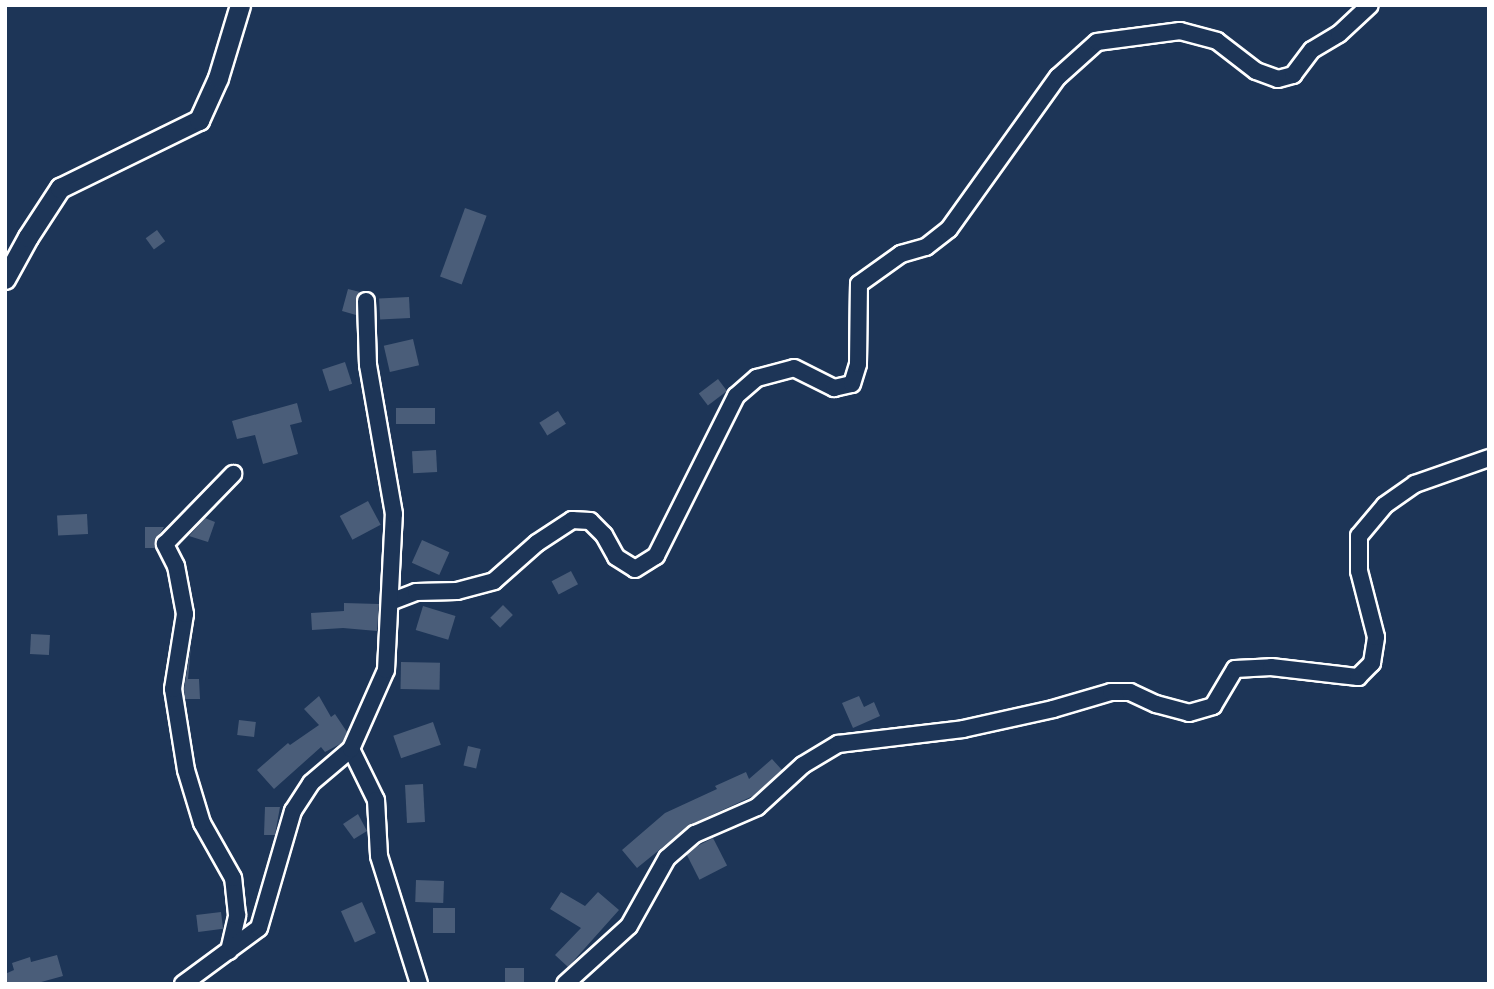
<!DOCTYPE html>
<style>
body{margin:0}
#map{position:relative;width:1494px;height:989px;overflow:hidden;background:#1d3557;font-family:Itim,sans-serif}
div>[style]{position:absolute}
.building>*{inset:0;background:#4a5d79;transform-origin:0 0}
.roads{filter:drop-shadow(2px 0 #fff) drop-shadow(-2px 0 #fff) drop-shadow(0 2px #fff) drop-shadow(0 -2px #fff)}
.minor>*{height:16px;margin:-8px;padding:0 8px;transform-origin:8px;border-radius:8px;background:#1d3557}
.tertiary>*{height:19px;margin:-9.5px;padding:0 9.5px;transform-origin:9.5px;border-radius:9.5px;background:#1d3557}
span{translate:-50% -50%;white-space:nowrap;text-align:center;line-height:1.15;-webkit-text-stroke:6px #1d3557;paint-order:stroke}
.frame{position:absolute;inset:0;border:7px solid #fff;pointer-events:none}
</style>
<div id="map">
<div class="building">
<div style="left:465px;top:208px;width:23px;height:73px;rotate:20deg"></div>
<div style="left:157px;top:230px;width:14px;height:14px;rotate:54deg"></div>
<div style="clip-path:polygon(348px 289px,360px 292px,356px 301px,356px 315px,342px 311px)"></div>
<div style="left:409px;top:297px;width:21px;height:30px;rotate:87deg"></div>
<div style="left:413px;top:339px;width:27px;height:30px;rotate:77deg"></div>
<div style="left:345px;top:362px;width:23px;height:24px;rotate:72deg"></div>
<div style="left:718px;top:379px;width:15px;height:24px;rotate:53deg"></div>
<div style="clip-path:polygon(297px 403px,302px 422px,290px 425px,298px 454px,263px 464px,255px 435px,237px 439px,232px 421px)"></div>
<div style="left:396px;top:408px;width:39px;height:16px"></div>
<div style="left:558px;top:411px;width:15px;height:22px;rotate:58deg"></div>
<div style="left:436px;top:450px;width:22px;height:24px;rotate:87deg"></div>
<div style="left:368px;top:501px;width:27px;height:32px;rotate:62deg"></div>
<div style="left:87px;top:514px;width:20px;height:30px;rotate:87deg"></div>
<div style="clip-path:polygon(205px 518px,215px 522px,208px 542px,189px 536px)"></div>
<div style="clip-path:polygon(145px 527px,164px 527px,155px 542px,155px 548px,145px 548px)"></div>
<div style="left:422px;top:540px;width:30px;height:25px;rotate:24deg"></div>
<div style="left:571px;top:571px;width:15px;height:22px;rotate:62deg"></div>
<div style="clip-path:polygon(344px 603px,379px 604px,377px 631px,343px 628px,312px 630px,311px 613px,344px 611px)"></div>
<div style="left:503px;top:605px;width:14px;height:18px;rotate:45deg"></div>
<div style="left:423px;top:606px;width:34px;height:25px;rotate:17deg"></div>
<div style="left:31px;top:634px;width:19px;height:20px;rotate:3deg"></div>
<div style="clip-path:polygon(191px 646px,188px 679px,199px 679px,200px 699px,185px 699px,184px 689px)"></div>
<div style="left:401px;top:662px;width:39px;height:27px;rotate:1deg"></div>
<div style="clip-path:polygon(319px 696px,331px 717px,335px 714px,347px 732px,342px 743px,325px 752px,321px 747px,274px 789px,257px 770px,288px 743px,290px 745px,319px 725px,304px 709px)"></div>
<div style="clip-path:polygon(859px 696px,864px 707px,874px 702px,880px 716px,853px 728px,842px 703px)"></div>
<div style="left:239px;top:720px;width:17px;height:15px;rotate:7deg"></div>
<div style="left:433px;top:722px;width:24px;height:42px;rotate:71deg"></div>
<div style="left:468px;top:746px;width:13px;height:20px;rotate:13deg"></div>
<div style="clip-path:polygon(772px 759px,782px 770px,753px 796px,690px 825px,637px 868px,622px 850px,665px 813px,717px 789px,715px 786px,746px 772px,749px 779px)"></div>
<div style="left:423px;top:784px;width:38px;height:18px;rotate:87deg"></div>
<div style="clip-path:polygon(265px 807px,280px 807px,275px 835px,264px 835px)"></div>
<div style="clip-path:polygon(358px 814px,367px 831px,354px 839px,343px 824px)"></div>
<div style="left:713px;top:838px;width:31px;height:31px;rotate:63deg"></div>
<div style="left:416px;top:880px;width:28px;height:22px;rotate:2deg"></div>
<div style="clip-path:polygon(561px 892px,585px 906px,598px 892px,619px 910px,568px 967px,555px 955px,581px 928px,550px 909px)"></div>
<div style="left:362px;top:902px;width:34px;height:23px;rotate:66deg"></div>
<div style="left:433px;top:908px;width:22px;height:25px"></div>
<div style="left:221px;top:912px;width:17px;height:25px;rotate:83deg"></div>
<div style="clip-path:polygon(57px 955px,63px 976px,34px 984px,5px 984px,5px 974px,14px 970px,12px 963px,30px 957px,31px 962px)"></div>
<div style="left:505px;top:968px;width:19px;height:16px"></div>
</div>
<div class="roads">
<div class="minor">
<div style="left:390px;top:602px;width:28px;rotate:-21deg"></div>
<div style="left:416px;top:592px;width:41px;rotate:-1.4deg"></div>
<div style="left:457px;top:591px;width:38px;rotate:-15deg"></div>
<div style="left:494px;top:581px;width:57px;rotate:-41.5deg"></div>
<div style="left:537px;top:543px;width:42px;rotate:-33.3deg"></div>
<div style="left:572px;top:520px;width:18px;rotate:3deg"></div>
<div style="left:590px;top:521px;width:20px;rotate:45deg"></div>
<div style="left:604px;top:535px;width:25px;rotate:61deg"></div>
<div style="left:616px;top:557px;width:22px;rotate:32deg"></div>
<div style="left:635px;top:569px;width:25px;rotate:-32deg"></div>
<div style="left:656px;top:556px;width:179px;rotate:-63.4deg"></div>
<div style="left:736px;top:396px;width:28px;rotate:-41deg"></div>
<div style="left:757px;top:378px;width:38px;rotate:-15deg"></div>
<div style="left:794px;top:368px;width:45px;rotate:26.6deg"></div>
<div style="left:834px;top:388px;width:18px;rotate:-13deg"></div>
<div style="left:852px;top:384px;width:21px;rotate:-73deg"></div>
<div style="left:858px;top:364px;width:80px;rotate:-89.3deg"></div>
<div style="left:859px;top:284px;width:52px;rotate:-35.5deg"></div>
<div style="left:901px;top:254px;width:26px;rotate:-16deg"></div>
<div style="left:926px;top:247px;width:29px;rotate:-38deg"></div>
<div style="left:949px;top:229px;width:187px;rotate:-54.4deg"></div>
<div style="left:1058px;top:77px;width:52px;rotate:-41.9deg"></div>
<div style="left:1097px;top:42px;width:84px;rotate:-7.5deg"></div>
<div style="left:1180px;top:31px;width:38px;rotate:15deg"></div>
<div style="left:1217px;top:41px;width:49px;rotate:37.6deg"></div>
<div style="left:1256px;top:71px;width:23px;rotate:20deg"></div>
<div style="left:1278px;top:79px;width:16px;rotate:-15deg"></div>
<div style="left:1293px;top:75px;width:31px;rotate:-53deg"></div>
<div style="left:1312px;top:50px;width:31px;rotate:-31deg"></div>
<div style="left:1339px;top:34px;width:42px;rotate:-43.1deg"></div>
<div style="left:351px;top:749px;width:57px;rotate:63.9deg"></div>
<div style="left:376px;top:800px;width:56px;rotate:86.9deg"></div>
<div style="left:379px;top:856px;width:134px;rotate:72.6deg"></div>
<div style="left:229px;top:951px;width:37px;rotate:-77deg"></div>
<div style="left:237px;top:915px;width:37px;rotate:-96deg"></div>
<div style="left:233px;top:878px;width:63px;rotate:-119.4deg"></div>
<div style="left:202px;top:823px;width:55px;rotate:-106.8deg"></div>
<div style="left:186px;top:770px;width:82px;rotate:-99.1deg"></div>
<div style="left:173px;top:689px;width:76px;rotate:-80.9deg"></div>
<div style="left:185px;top:614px;width:49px;rotate:-100.6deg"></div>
<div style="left:176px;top:566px;width:25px;rotate:-117deg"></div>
<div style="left:165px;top:544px;width:98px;rotate:-45.8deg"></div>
<div style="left:183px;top:984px;width:94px;rotate:-36.4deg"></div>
<div style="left:259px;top:928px;width:122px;rotate:-73.8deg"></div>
<div style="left:293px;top:811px;width:33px;rotate:-57deg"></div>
<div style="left:311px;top:783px;width:52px;rotate:-40.4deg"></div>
<div style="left:351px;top:749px;width:86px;rotate:-66.1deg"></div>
<div style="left:386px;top:670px;width:156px;rotate:-87.1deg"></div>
<div style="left:394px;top:514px;width:151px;rotate:-99.9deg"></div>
<div style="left:368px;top:365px;width:64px;rotate:-91.8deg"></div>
<div style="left:565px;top:984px;width:86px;rotate:-42.2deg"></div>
<div style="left:629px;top:926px;width:78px;rotate:-60.8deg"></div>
<div style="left:667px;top:858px;width:37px;rotate:-41deg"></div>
<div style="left:695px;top:834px;width:68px;rotate:-23.5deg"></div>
<div style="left:757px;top:807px;width:62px;rotate:-42.4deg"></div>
<div style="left:803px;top:765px;width:41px;rotate:-31deg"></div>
<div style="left:838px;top:744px;width:126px;rotate:-6.8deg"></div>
<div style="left:963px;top:729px;width:92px;rotate:-12.5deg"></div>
<div style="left:1053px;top:709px;width:60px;rotate:-16.3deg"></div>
<div style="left:1111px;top:692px;width:19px"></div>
<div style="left:1130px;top:692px;width:29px;rotate:25deg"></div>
<div style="left:1156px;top:704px;width:34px;rotate:15deg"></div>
<div style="left:1189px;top:713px;width:25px;rotate:-16deg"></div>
<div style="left:1213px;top:706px;width:43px;rotate:-59.3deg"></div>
<div style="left:1235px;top:669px;width:36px;rotate:-3deg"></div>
<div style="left:1271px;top:667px;width:88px;rotate:6.6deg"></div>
<div style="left:1358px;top:677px;width:20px;rotate:-45deg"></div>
<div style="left:1372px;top:663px;width:26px;rotate:-81deg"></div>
<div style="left:1376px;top:637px;width:68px;rotate:-104.4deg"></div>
<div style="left:1359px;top:571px;width:35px;rotate:-90deg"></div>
<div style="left:1359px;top:536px;width:40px;rotate:-50deg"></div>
<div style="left:1385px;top:505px;width:37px;rotate:-35deg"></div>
<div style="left:1415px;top:484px;width:78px;rotate:-19.4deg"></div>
</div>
<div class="tertiary">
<div style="left:5px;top:279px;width:48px;rotate:-61.3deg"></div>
<div style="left:28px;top:237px;width:59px;rotate:-56.9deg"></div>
<div style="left:60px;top:188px;width:155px;rotate:-26.1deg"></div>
<div style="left:199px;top:120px;width:46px;rotate:-65.7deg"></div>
<div style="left:218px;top:78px;width:76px;rotate:-73.2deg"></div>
</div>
</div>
<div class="frame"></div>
</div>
